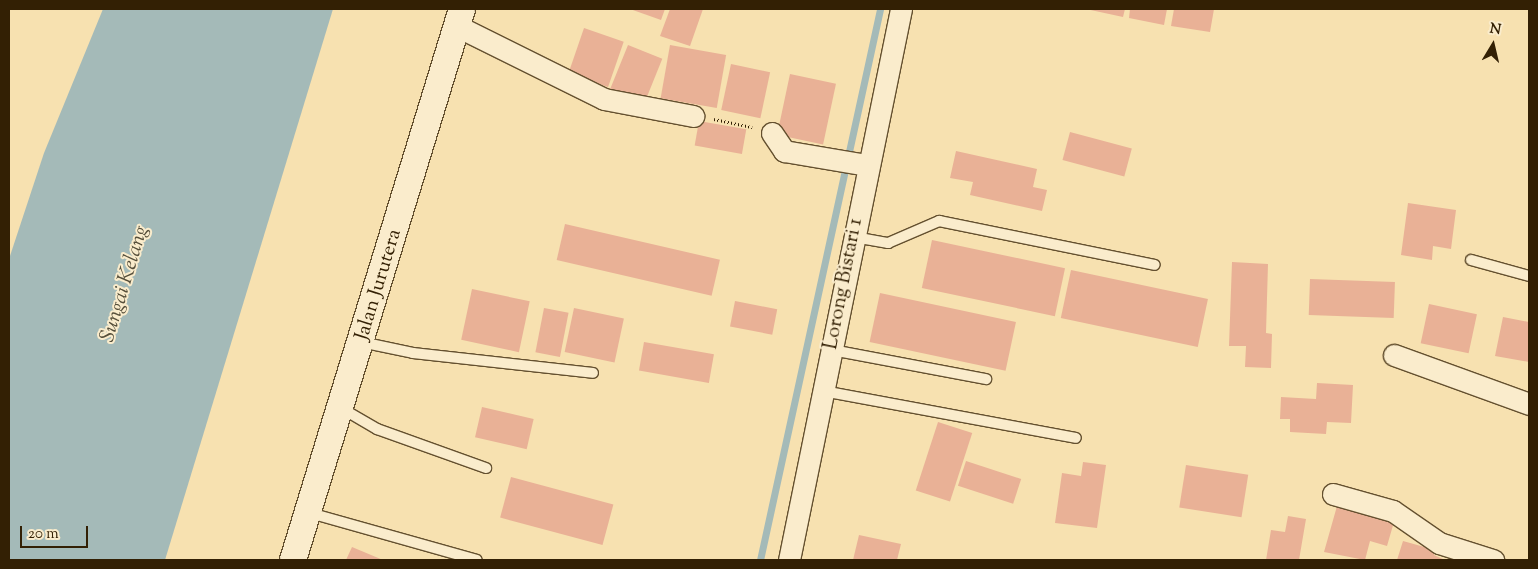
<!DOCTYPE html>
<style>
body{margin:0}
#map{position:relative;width:1538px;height:569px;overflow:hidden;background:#f7e1b0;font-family:"Sorts Mill Goudy",serif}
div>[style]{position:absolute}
.water>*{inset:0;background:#a4bab8}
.stream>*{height:7px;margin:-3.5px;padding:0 3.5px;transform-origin:3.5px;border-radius:3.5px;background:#a4bab8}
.building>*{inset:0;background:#e9b196;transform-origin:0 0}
.path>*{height:3px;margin-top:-1.5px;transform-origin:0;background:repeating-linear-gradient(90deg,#332004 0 1px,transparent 0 3.5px)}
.roads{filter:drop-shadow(1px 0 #64502f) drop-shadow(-1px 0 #64502f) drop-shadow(0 1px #64502f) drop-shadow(0 -1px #64502f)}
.service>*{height:10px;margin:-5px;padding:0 5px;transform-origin:5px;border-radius:5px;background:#faeccc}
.minor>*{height:21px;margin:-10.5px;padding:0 10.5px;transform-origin:10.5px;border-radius:10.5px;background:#faeccc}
.tertiary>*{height:26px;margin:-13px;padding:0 13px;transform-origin:13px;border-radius:13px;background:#faeccc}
span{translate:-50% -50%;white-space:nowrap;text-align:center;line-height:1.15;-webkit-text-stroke:4px #faeccc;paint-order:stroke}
.street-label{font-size:20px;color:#332004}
.water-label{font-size:21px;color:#554e3a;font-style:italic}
.frame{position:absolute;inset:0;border:10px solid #332004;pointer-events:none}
.north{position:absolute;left:1468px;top:20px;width:50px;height:50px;-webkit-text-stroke:4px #faeccc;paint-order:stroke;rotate:9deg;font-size:14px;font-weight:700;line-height:20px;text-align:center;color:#332004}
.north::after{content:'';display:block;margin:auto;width:18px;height:22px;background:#332004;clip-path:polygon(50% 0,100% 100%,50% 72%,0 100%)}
.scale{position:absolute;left:20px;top:526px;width:68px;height:22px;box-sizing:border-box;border:2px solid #332004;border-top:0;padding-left:6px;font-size:15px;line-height:18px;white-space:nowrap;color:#332004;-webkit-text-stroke:4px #faeccc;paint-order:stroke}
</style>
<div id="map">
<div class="water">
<div style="clip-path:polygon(103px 9px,333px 9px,165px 560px,9px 560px,9px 259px,44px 153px)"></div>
</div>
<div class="stream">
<div style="left:760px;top:560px;width:564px;rotate:-77.71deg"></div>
</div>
<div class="building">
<div style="clip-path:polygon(630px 9px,665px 9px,661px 20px)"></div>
<div style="clip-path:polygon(670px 9px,703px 9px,690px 46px,660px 36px)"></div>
<div style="clip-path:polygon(1086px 9px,1125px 9px,1123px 17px)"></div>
<div style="clip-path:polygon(1130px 9px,1167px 9px,1164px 25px,1129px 18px)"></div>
<div style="clip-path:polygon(1174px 9px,1214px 9px,1210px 32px,1171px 26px)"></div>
<div style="left:584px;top:28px;width:42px;height:48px;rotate:19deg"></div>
<div style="left:628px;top:45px;width:37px;height:50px;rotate:22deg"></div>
<div style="left:670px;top:45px;width:57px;height:54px;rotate:10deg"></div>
<div style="left:731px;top:64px;width:40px;height:47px;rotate:12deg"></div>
<div style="left:790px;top:74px;width:47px;height:62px;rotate:12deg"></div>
<div style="left:699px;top:121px;width:48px;height:25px;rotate:10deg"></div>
<div style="left:1070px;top:132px;width:64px;height:29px;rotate:15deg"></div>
<div style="clip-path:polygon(956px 151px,1037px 169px,1033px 187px,1047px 190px,1042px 211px,970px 195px,973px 182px,950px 178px)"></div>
<div style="clip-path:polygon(1408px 203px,1456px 210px,1451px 249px,1433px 246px,1432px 260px,1401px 255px)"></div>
<div style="left:565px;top:224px;width:159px;height:37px;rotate:13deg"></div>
<div style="left:932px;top:240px;width:136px;height:49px;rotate:12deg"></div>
<div style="clip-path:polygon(1232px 262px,1268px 264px,1266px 333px,1272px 334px,1271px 368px,1245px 367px,1246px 346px,1229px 346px)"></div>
<div style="left:1071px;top:270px;width:140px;height:49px;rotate:12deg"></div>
<div style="left:1310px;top:279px;width:85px;height:36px;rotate:2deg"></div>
<div style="left:472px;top:289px;width:59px;height:52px;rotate:12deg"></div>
<div style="left:880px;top:293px;width:139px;height:50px;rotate:12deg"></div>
<div style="left:735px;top:301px;width:43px;height:26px;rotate:11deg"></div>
<div style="left:1429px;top:304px;width:49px;height:40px;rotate:12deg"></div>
<div style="left:544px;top:308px;width:25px;height:45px;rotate:11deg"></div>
<div style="left:574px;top:308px;width:51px;height:45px;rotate:12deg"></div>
<div style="clip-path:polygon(1503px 317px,1529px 322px,1529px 362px,1495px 356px)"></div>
<div style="left:644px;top:342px;width:71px;height:29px;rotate:10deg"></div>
<div style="clip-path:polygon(1317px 383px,1353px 385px,1351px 423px,1327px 422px,1326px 434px,1290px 432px,1290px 419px,1280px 419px,1281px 397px,1316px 399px)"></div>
<div style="left:482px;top:407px;width:53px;height:31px;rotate:13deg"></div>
<div style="left:938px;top:422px;width:36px;height:72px;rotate:18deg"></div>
<div style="left:966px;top:461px;width:58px;height:26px;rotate:18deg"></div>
<div style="clip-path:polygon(1083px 462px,1106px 465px,1097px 528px,1055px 523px,1062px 473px,1081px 476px)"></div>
<div style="left:1186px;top:465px;width:63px;height:43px;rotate:9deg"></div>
<div style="left:511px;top:477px;width:106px;height:42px;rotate:15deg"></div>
<div style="clip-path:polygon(1339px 499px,1396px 515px,1387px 546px,1370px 541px,1365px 560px,1324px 552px)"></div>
<div style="clip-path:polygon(1288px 516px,1306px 519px,1299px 560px,1266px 560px,1271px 530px,1285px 532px)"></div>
<div style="clip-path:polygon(859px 535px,901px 544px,897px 560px,853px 560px)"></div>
<div style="clip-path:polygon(1403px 541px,1435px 550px,1434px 555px,1445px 560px,1397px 560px)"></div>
<div style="clip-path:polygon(352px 547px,383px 560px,346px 560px)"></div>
</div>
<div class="path">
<div style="left:714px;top:119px;width:39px;rotate:12deg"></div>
</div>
<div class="roads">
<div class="service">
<div style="left:854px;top:237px;width:35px;rotate:10deg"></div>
<div style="left:888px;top:243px;width:56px;rotate:-23.3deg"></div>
<div style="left:939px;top:221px;width:220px;rotate:11.5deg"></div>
<div style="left:1471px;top:260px;width:60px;rotate:15.4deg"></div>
<div style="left:361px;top:342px;width:53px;rotate:11.9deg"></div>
<div style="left:413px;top:353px;width:181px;rotate:6.3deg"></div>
<div style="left:832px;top:350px;width:157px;rotate:10.7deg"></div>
<div style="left:823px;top:391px;width:257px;rotate:10.5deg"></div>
<div style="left:341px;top:408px;width:42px;rotate:30.3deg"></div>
<div style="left:377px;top:429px;width:116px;rotate:19.7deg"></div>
<div style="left:310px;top:513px;width:173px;rotate:15.7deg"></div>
</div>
<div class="minor">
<div style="left:457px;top:26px;width:164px;rotate:26.4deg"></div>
<div style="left:604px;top:99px;width:91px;rotate:10.8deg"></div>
<div style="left:772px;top:133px;width:22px;rotate:56deg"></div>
<div style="left:784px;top:151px;width:84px;rotate:9.6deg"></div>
<div style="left:1394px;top:355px;width:144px;rotate:19.9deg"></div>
<div style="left:1333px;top:494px;width:62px;rotate:15.8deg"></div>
<div style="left:1393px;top:511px;width:56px;rotate:34.8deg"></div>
<div style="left:1439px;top:543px;width:57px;rotate:17.5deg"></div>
<div style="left:789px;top:560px;width:562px;rotate:-78.51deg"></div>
</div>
<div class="tertiary">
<div style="left:293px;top:560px;width:576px;rotate:-72.95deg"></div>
</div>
</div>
<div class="street-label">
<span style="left:844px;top:284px;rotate:-79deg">Lorong Bistari 1</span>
<span style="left:379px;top:285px;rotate:-73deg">Jalan Jurutera</span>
</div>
<div class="water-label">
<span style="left:125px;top:284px;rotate:-73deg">Sungai Kelang</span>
</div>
<div class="frame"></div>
<div class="north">N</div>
<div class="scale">20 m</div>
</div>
